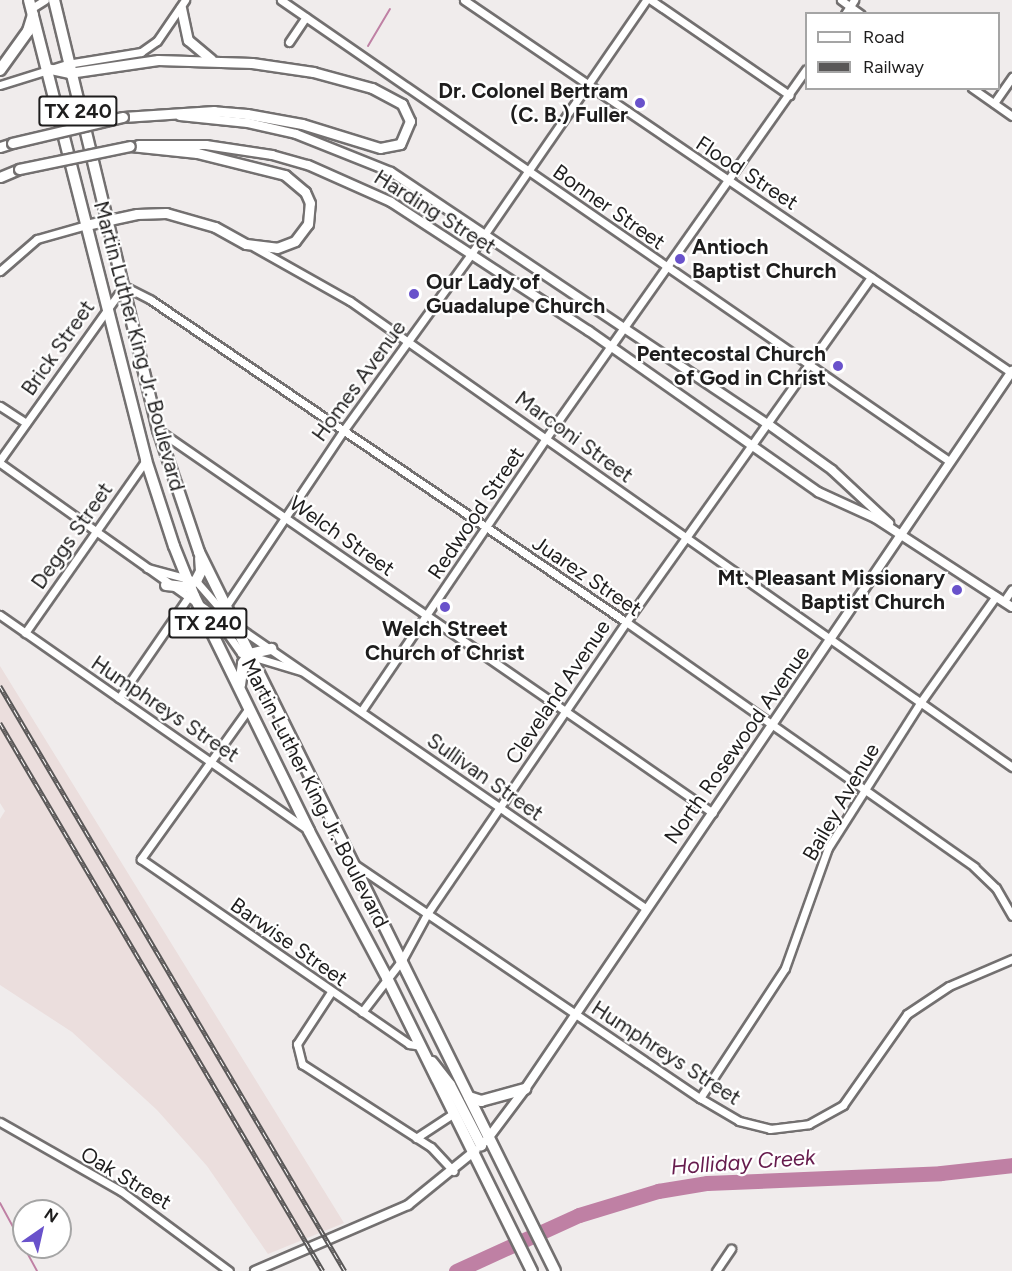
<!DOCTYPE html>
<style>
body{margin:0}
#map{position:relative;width:1012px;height:1271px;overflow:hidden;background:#f0ecec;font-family:Figtree,sans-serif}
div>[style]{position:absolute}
.built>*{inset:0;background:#ebdedd}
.stream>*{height:2px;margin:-1px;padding:0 1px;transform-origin:1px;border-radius:1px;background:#bf80a4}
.river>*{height:15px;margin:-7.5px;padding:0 7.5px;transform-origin:7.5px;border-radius:7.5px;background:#bf80a4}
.roads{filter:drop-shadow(2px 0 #737070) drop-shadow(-2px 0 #737070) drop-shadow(0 2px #737070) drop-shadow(0 -2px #737070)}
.minor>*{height:7px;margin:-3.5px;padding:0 3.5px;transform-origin:3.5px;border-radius:3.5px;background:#fff}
.tertiary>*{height:8px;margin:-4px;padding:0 4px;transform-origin:4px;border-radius:4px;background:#fff}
.secondary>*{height:9px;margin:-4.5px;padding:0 4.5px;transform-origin:4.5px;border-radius:4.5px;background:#fff}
.primary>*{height:10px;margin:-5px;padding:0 5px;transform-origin:5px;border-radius:5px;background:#fff}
.rail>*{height:4.5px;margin-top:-2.25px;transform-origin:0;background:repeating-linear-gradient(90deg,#fff 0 7px,#595757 0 14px);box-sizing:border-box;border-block:2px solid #595757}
.bridges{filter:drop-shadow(2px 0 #737070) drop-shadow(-2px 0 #737070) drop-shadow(0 2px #737070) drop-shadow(0 -2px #737070)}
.secondary-bridge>*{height:9px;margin:-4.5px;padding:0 4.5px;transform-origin:4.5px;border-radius:4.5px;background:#fff}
.dots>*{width:16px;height:16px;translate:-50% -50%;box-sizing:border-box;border:3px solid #fff;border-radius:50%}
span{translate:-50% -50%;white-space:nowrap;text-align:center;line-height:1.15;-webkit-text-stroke:4.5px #fff;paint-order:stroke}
.shield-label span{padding:2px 4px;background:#fff;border:2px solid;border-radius:4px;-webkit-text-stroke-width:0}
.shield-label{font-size:20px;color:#1e1d1d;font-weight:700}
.poi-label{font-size:21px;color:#1e1d1d;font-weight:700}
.right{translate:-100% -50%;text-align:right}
.left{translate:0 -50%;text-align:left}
.street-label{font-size:21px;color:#1e1d1d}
.water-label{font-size:22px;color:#661b4d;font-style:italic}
.legend{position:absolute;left:805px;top:12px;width:195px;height:78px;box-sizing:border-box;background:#fff;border:2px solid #a5a5a5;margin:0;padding:8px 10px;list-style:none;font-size:18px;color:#1e1d1d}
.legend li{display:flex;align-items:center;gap:12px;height:30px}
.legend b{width:30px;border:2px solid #a5a5a5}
.north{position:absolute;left:12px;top:1199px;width:60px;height:60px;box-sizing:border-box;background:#fff;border:2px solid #a5a5a5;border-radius:50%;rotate:34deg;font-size:16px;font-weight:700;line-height:24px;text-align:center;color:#1e1d1d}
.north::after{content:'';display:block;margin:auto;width:21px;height:27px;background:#6952cb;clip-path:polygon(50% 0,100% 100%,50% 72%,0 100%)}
</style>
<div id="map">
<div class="built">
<div style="clip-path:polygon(0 666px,344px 1223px,268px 1254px,207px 1166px,157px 1110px,72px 1032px,0 985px,0 819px,5px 811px,0 803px)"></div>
</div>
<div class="stream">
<div style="left:368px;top:46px;width:43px;rotate:-59.3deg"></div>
<div style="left:0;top:1203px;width:77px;rotate:61.4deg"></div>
</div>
<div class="river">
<div style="left:456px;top:1271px;width:135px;rotate:-24.5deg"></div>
<div style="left:579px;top:1215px;width:83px;rotate:-16.9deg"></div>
<div style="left:658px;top:1191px;width:50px;rotate:-9.3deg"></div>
<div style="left:707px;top:1183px;width:234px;rotate:-2.4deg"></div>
<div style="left:941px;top:1173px;width:71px;rotate:-6.4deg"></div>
</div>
<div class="roads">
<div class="minor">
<div style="left:281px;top:0;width:812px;rotate:34.61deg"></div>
<div style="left:464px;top:0;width:663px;rotate:34.24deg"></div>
<div style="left:651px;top:0;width:168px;rotate:34.5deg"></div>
<div style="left:841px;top:0;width:24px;rotate:36deg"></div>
<div style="left:32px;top:8px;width:15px;rotate:-32deg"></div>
<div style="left:845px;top:14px;width:17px;rotate:-57deg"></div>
<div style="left:289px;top:42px;width:30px;rotate:-56deg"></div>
<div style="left:0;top:85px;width:70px;rotate:-17.4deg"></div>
<div style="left:67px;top:64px;width:75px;rotate:-9.2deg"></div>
<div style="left:141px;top:52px;width:19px;rotate:-35deg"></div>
<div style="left:157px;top:41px;width:50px;rotate:-55.7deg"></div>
<div style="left:972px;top:88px;width:49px;rotate:35deg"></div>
<div style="left:994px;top:103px;width:32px;rotate:-55deg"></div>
<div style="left:254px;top:247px;width:110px;rotate:29.4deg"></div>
<div style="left:350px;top:301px;width:810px;rotate:35.14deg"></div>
<div style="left:0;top:271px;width:49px;rotate:-40.9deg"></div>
<div style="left:37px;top:239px;width:51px;rotate:-15.9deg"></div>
<div style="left:0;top:406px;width:31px;rotate:33deg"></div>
<div style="left:158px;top:430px;width:674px;rotate:34.61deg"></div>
<div style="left:0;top:460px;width:214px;rotate:-54.5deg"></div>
<div style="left:124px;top:286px;width:30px;rotate:27deg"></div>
<div style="left:151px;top:300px;width:574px;rotate:34.13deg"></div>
<div style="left:626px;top:622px;width:426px;rotate:35.1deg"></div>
<div style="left:974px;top:867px;width:30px;rotate:44deg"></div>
<div style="left:996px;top:888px;width:32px;rotate:60deg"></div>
<div style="left:0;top:463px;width:264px;rotate:35.4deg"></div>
<div style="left:215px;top:616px;width:45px;rotate:54.9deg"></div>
<div style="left:241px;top:653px;width:63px;rotate:16.7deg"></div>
<div style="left:147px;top:568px;width:51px;rotate:14.9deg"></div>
<div style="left:196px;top:581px;width:52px;rotate:48.9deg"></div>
<div style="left:1004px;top:601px;width:14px;rotate:-56deg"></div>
<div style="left:226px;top:606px;width:211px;rotate:-56.2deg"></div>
<div style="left:343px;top:431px;width:218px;rotate:-54.1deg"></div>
<div style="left:471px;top:254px;width:308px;rotate:-55.4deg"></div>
<div style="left:0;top:615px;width:372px;rotate:34.9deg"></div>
<div style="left:238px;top:627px;width:495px;rotate:34.6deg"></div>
<div style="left:25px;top:633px;width:211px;rotate:-55deg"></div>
<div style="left:119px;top:698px;width:120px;rotate:-55.5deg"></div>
<div style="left:249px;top:708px;width:186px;rotate:125.6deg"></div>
<div style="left:141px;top:859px;width:326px;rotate:34.6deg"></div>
<div style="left:409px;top:1044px;width:11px;rotate:10deg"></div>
<div style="left:362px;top:710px;width:328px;rotate:-55.9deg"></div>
<div style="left:546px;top:438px;width:451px;rotate:-54.8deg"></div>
<div style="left:354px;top:864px;width:418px;rotate:34.1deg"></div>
<div style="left:700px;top:1098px;width:45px;rotate:30.5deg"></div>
<div style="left:739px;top:1121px;width:32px;rotate:14deg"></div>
<div style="left:770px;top:1129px;width:39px;rotate:-7deg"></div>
<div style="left:809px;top:1124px;width:39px;rotate:-29deg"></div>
<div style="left:843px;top:1105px;width:111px;rotate:-54.9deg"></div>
<div style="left:907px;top:1014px;width:50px;rotate:-33.7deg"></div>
<div style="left:949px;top:986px;width:69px;rotate:-23.2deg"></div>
<div style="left:331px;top:992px;width:62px;rotate:123.2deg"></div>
<div style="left:297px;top:1044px;width:21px;rotate:76deg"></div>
<div style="left:302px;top:1064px;width:153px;rotate:32.8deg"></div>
<div style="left:431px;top:1147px;width:33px;rotate:47deg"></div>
<div style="left:362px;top:1012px;width:66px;rotate:-52.4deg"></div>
<div style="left:402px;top:960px;width:52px;rotate:-61.5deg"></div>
<div style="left:427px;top:914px;width:353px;rotate:-55.7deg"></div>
<div style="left:626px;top:622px;width:423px;rotate:-54.6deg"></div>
<div style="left:700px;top:1098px;width:155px;rotate:-56.8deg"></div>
<div style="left:785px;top:968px;width:127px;rotate:-70.3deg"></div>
<div style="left:828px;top:848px;width:172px;rotate:-57.6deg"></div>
<div style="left:920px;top:703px;width:131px;rotate:-54.6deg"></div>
<div style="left:0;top:1122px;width:139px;rotate:29.7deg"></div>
<div style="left:121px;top:1191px;width:134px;rotate:36.5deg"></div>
<div style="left:416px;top:1138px;width:45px;rotate:-33.3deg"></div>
<div style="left:716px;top:1271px;width:27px;rotate:-56deg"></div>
</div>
<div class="tertiary">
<div style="left:180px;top:116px;width:68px;rotate:5.9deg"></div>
<div style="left:248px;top:123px;width:49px;rotate:12.9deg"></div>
<div style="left:296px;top:134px;width:102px;rotate:21.8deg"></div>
<div style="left:391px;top:172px;width:453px;rotate:33.8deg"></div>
<div style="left:768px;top:424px;width:79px;rotate:35.7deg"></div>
<div style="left:832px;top:470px;width:78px;rotate:42.9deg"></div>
<div style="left:139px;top:145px;width:67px"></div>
<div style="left:206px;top:145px;width:67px;rotate:8.6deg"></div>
<div style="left:272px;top:155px;width:37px;rotate:16deg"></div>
<div style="left:308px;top:165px;width:91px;rotate:24deg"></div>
<div style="left:391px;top:202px;width:236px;rotate:33.1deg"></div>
<div style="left:589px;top:331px;width:280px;rotate:35.1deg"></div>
<div style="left:818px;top:492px;width:63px;rotate:24.5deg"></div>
<div style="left:875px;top:518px;width:163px;rotate:33deg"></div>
<div style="left:486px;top:1141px;width:65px;rotate:-53.1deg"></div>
<div style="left:525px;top:1089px;width:868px;rotate:-55.85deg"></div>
<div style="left:255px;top:1271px;width:167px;rotate:-23.3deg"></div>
<div style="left:408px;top:1205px;width:87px;rotate:-39deg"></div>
</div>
<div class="secondary">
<div style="left:181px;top:8px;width:33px;rotate:78deg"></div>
<div style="left:188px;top:40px;width:30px;rotate:40deg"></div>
<div style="left:46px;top:68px;width:24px;rotate:12deg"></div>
<div style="left:69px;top:73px;width:90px;rotate:-8.3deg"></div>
<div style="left:158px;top:60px;width:94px;rotate:1.8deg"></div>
<div style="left:252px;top:63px;width:62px;rotate:8.4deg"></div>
<div style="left:313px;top:72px;width:61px;rotate:15.2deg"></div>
<div style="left:372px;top:88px;width:34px;rotate:28deg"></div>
<div style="left:402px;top:104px;width:19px;rotate:65deg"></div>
<div style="left:410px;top:121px;width:25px;rotate:113deg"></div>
<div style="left:400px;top:144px;width:20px;rotate:169deg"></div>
<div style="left:380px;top:148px;width:82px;rotate:-162.9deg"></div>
<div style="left:302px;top:124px;width:56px;rotate:-169.7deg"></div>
<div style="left:247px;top:114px;width:33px;rotate:-175deg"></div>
<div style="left:214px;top:111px;width:91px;rotate:176.2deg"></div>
<div style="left:0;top:147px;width:13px;rotate:-18deg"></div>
<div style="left:0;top:177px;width:21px;rotate:-23deg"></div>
<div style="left:86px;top:225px;width:52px;rotate:-12.2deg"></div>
<div style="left:137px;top:214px;width:29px;rotate:-2deg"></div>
<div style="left:166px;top:213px;width:51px;rotate:15.9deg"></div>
<div style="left:215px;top:227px;width:35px;rotate:29deg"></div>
<div style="left:246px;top:244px;width:31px;rotate:7deg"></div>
<div style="left:277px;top:248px;width:19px;rotate:-21deg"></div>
<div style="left:295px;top:241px;width:21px;rotate:-53deg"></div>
<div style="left:308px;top:224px;width:21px;rotate:-85deg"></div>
<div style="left:310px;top:203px;width:12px;rotate:-114deg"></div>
<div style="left:305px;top:192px;width:26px;rotate:-140deg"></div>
<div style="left:285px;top:175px;width:91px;rotate:-166deg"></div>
<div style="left:197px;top:153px;width:67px;rotate:-174deg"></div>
</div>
<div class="primary">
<div style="left:29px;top:0;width:475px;rotate:75.7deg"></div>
<div style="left:146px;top:460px;width:90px;rotate:72deg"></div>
<div style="left:174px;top:546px;width:54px;rotate:68.2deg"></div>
<div style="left:194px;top:596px;width:262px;rotate:63.9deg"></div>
<div style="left:309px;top:831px;width:166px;rotate:62deg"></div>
<div style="left:387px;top:978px;width:327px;rotate:63.7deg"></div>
<div style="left:54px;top:0;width:442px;rotate:76.4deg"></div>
<div style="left:158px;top:430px;width:129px;rotate:71.4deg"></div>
<div style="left:199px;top:552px;width:802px;rotate:63.66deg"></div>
<div style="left:0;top:70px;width:48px;rotate:-54.3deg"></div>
<div style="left:28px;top:31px;width:17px;rotate:-73deg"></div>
<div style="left:166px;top:585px;width:19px;rotate:6deg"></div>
<div style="left:185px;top:587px;width:13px;rotate:-29deg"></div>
<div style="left:196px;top:581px;width:11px;rotate:-63deg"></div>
<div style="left:201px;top:571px;width:13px;rotate:-94deg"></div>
<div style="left:240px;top:685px;width:22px;rotate:-82deg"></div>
<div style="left:243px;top:663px;width:11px;rotate:-56deg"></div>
<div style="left:249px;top:654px;width:23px;rotate:-13deg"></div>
<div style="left:432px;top:1062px;width:29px;rotate:52deg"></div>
<div style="left:450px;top:1085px;width:68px;rotate:62.7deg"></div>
<div style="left:469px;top:1097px;width:13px;rotate:18deg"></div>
<div style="left:481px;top:1101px;width:46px;rotate:-15.3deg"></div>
</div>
</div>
<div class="rail">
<div style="left:0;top:686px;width:679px;rotate:59.47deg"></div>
<div style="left:0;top:723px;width:636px;rotate:59.48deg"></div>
</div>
<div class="bridges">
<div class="secondary-bridge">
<div style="left:12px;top:143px;width:114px;rotate:-13.2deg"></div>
<div style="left:19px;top:169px;width:113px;rotate:-11.7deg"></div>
</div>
</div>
<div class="dots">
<div style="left:640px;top:103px;background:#6952cb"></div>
<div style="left:680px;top:259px;background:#6952cb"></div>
<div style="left:414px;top:294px;background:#6952cb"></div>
<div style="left:838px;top:366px;background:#6952cb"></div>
<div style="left:957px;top:590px;background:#6952cb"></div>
<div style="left:445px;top:607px;background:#6952cb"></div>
</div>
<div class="shield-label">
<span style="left:78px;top:111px">TX 240</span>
<span style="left:208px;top:623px">TX 240</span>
</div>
<div class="poi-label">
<span class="right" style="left:628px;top:103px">Dr. Colonel Bertram<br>(C. B.) Fuller</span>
<span class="left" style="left:692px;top:259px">Antioch<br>Baptist Church</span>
<span class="left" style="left:426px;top:294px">Our Lady of<br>Guadalupe Church</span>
<span class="right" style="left:826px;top:366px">Pentecostal Church<br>of God in Christ</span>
<span class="right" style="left:945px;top:590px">Mt. Pleasant Missionary<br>Baptist Church</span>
<span style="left:445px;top:641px">Welch Street<br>Church of Christ</span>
</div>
<div class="street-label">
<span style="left:747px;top:173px;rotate:33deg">Flood Street</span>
<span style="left:609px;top:207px;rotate:35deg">Bonner Street</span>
<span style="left:435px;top:212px;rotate:32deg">Harding Street</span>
<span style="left:139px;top:346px;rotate:75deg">Martin Luther King Jr. Boulevard</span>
<span style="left:58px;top:348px;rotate:-55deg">Brick Street</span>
<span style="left:359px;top:381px;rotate:-54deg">Homes Avenue</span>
<span style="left:574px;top:437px;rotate:36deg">Marconi Street</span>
<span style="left:476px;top:513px;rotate:-56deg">Redwood Street</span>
<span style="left:72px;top:536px;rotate:-55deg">Deggs Street</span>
<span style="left:342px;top:536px;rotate:35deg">Welch Street</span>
<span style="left:587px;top:576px;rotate:34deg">Juarez Street</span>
<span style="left:558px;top:692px;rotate:-56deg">Cleveland Avenue</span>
<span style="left:165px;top:709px;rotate:34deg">Humphreys Street</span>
<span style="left:737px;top:745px;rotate:-55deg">North Rosewood Avenue</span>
<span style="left:485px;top:777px;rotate:35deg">Sullivan Street</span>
<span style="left:315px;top:793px;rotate:63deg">Martin Luther King Jr. Boulevard</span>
<span style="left:841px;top:802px;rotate:-60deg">Bailey Avenue</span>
<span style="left:289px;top:942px;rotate:35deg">Barwise Street</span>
<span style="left:666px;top:1053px;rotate:33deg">Humphreys Street</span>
<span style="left:126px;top:1178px;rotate:31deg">Oak Street</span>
</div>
<div class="water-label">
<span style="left:743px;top:1162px;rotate:-4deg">Holliday Creek</span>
</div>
<ul class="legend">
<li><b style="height:8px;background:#fff"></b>Road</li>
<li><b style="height:8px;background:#595757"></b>Railway</li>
</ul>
<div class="north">N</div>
</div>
